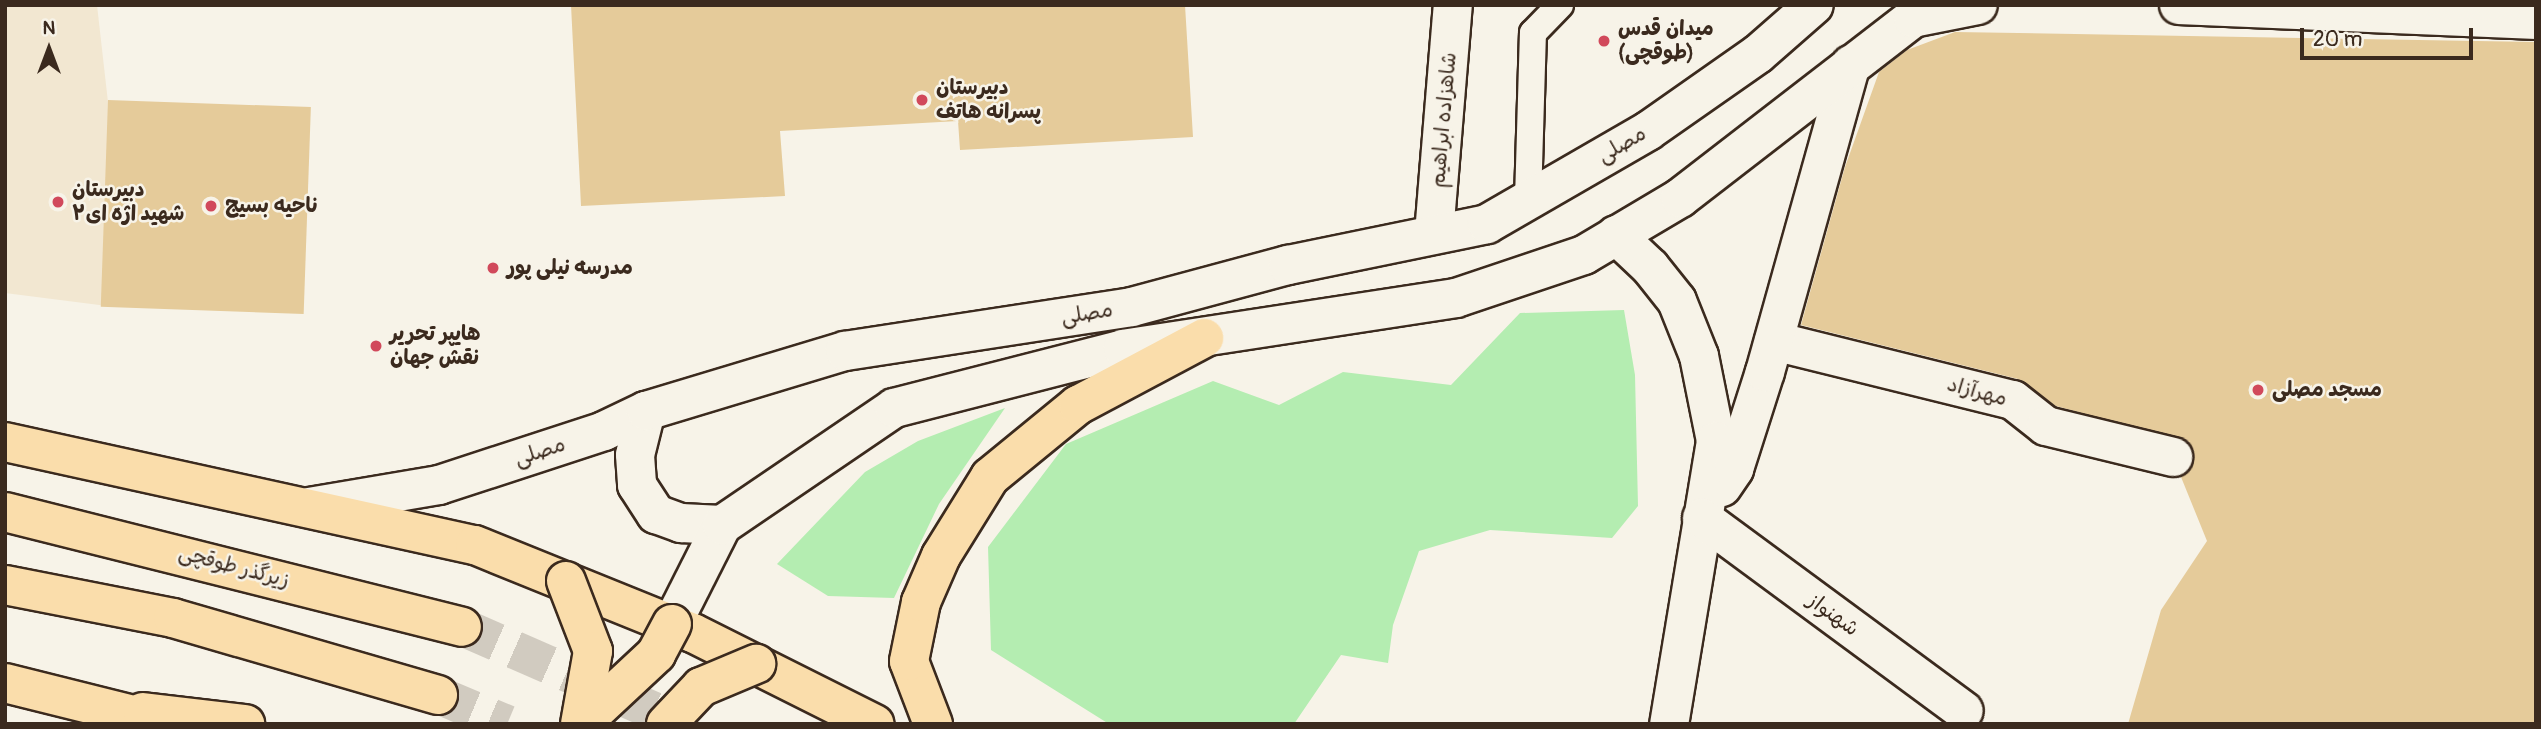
<!DOCTYPE html>
<meta charset="utf-8">
<style>
body{margin:0}
#map{position:relative;width:2541px;height:729px;overflow:hidden;background:#f7f3e8;font-family:Pangolin,"Playpen Sans Arabic",sans-serif}
div>[style]{position:absolute}
.built>*{inset:0;background:#f2e7d1}
.green>*{inset:0;background:#b4edb1}
.building>*{inset:0;background:#e5cb9a;transform-origin:0 0}
.primary-tunnel>*{height:38px;margin-top:-19px;transform-origin:0;background:repeating-linear-gradient(90deg,#d1cbc0 0 38px,transparent 0 57px)}
.roads{filter:drop-shadow(2px 0 #3b2a1e) drop-shadow(-2px 0 #3b2a1e) drop-shadow(0 2px #3b2a1e) drop-shadow(0 -2px #3b2a1e)}
.service>*{height:26px;margin:-13px;padding:0 13px;transform-origin:13px;border-radius:13px;background:#f7f3e8}
.minor>*{height:38px;margin:-19px;padding:0 19px;transform-origin:19px;border-radius:19px;background:#f7f3e8}
.tertiary>*{height:38px;margin:-19px;padding:0 19px;transform-origin:19px;border-radius:19px;background:#f7f3e8}
.secondary>*{height:38px;margin:-19px;padding:0 19px;transform-origin:19px;border-radius:19px;background:#f7f3e8}
.primary>*{height:38px;margin:-19px;padding:0 19px;transform-origin:19px;border-radius:19px;background:#faddab}
.bridges{filter:drop-shadow(2px 0 #3b2a1e) drop-shadow(-2px 0 #3b2a1e) drop-shadow(0 2px #3b2a1e) drop-shadow(0 -2px #3b2a1e)}
.primary-bridge>*{height:38px;margin:-19px;padding:0 19px;transform-origin:19px;border-radius:19px;background:#faddab}
.dots>*{width:19px;height:19px;translate:-50% -50%;box-sizing:border-box;border:4px solid #f7f3e8;border-radius:50%}
span{translate:-50% -50%;white-space:nowrap;text-align:center;line-height:1.15;-webkit-text-stroke:5px #f7f3e8;paint-order:stroke}
.poi-label{font-size:21px;color:#3b2a1e;font-weight:700}
.left{translate:0 -50%;text-align:left}
.street-label{font-size:21px;color:#3b2a1e}
.frame{position:absolute;inset:0;border:7px solid #3b2a1e;pointer-events:none}
.north{position:absolute;left:14px;top:14px;width:70px;height:70px;-webkit-text-stroke:5px #f7f3e8;paint-order:stroke;rotate:0deg;font-size:19px;font-weight:700;line-height:28px;text-align:center;color:#3b2a1e}
.north::after{content:'';display:block;margin:auto;width:24px;height:32px;background:#3b2a1e;clip-path:polygon(50% 0,100% 100%,50% 72%,0 100%)}
.scale{position:absolute;left:2300px;top:28px;width:173px;height:32px;box-sizing:border-box;border:4px solid #3b2a1e;border-top:0;padding-left:9px;font-size:21px;line-height:24px;white-space:nowrap;color:#3b2a1e;-webkit-text-stroke:5px #f7f3e8;paint-order:stroke}
</style>
<div id="map">
<div class="built">
<div style="clip-path:polygon(5px 5px,97px 5px,109px 111px,115px 307px,5px 293px)"></div>
</div>
<div class="green">
<div style="clip-path:polygon(1624px 310px,1635px 375px,1638px 506px,1612px 538px,1490px 530px,1419px 551px,1393px 625px,1388px 663px,1341px 655px,1294px 724px,1109px 724px,991px 650px,988px 547px,1066px 444px,1213px 381px,1279px 405px,1343px 372px,1451px 385px,1520px 313px)"></div>
<div style="clip-path:polygon(1005px 408px,939px 504px,894px 598px,828px 596px,777px 564px,865px 472px,918px 441px)"></div>
</div>
<div class="building">
<div style="clip-path:polygon(571px 5px,1185px 5px,1193px 137px,960px 150px,958px 121px,780px 131px,785px 196px,581px 206px)"></div>
<div style="clip-path:polygon(1955px 32px,2536px 42px,2536px 724px,2128px 724px,2161px 610px,2207px 541px,2181px 477px,2194px 462px,2189px 442px,2056px 406px,2018px 379px,1801px 325px,1845px 167px,1879px 72px,1907px 50px)"></div>
<div style="left:108px;top:100px;width:203px;height:207px;rotate:2deg"></div>
</div>
<div class="primary-tunnel">
<div style="left:462px;top:627px;width:242px;rotate:23.6deg"></div>
<div style="left:438px;top:695px;width:75px;rotate:22.8deg"></div>
</div>
<div class="roads">
<div class="service">
<div style="left:1528px;top:200px;width:167px;rotate:-88.3deg"></div>
<div style="left:1533px;top:33px;width:39px;rotate:-46deg"></div>
</div>
<div class="minor">
<div style="left:1616px;top:235px;width:47px;rotate:43.3deg"></div>
<div style="left:1650px;top:267px;width:43px;rotate:51.5deg"></div>
<div style="left:1677px;top:301px;width:59px;rotate:68.2deg"></div>
<div style="left:1699px;top:356px;width:87px;rotate:78.7deg"></div>
<div style="left:1716px;top:441px;width:287px;rotate:99.4deg"></div>
<div style="left:1774px;top:341px;width:246px;rotate:13.9deg"></div>
<div style="left:2013px;top:400px;width:42px;rotate:38.2deg"></div>
<div style="left:2046px;top:426px;width:131px;rotate:13.7deg"></div>
<div style="left:1722px;top:487px;width:22px;rotate:-56deg"></div>
<div style="left:1734px;top:469px;width:102px;rotate:-72.3deg"></div>
<div style="left:1765px;top:372px;width:319px;rotate:-74.4deg"></div>
<div style="left:1702px;top:518px;width:325px;rotate:36.4deg"></div>
</div>
<div class="tertiary">
<div style="left:1434px;top:234px;width:230px;rotate:-85.3deg"></div>
</div>
<div class="secondary">
<div style="left:2179px;top:5px;width:357px;rotate:2.4deg"></div>
<div style="left:646px;top:411px;width:45px;rotate:104deg"></div>
<div style="left:635px;top:455px;width:30px;rotate:86deg"></div>
<div style="left:637px;top:485px;width:35px;rotate:57deg"></div>
<div style="left:656px;top:514px;width:27px;rotate:20deg"></div>
<div style="left:681px;top:523px;width:41px;rotate:2.8deg"></div>
<div style="left:309px;top:507px;width:132px;rotate:-9.6deg"></div>
<div style="left:439px;top:485px;width:174px;rotate:-18.1deg"></div>
<div style="left:604px;top:431px;width:47px;rotate:-25.5deg"></div>
<div style="left:646px;top:411px;width:208px;rotate:-16.8deg"></div>
<div style="left:845px;top:351px;width:290px;rotate:-8.7deg"></div>
<div style="left:1132px;top:307px;width:162px;rotate:-15.1deg"></div>
<div style="left:1288px;top:265px;width:203px;rotate:-11.6deg"></div>
<div style="left:1487px;top:224px;width:186px;rotate:-30deg"></div>
<div style="left:1648px;top:131px;width:134px;rotate:-35deg"></div>
<div style="left:1758px;top:54px;width:74px;rotate:-41.2deg"></div>
<div style="left:672px;top:624px;width:111px;rotate:-63.2deg"></div>
<div style="left:722px;top:525px;width:208px;rotate:-34.2deg"></div>
<div style="left:894px;top:408px;width:236px;rotate:-14.4deg"></div>
<div style="left:1123px;top:349px;width:337px;rotate:-8.7deg"></div>
<div style="left:1456px;top:298px;width:135px;rotate:-18.6deg"></div>
<div style="left:1584px;top:255px;width:112px;rotate:-30.7deg"></div>
<div style="left:1680px;top:198px;width:294px;rotate:-37.7deg"></div>
<div style="left:1913px;top:18px;width:66px;rotate:-11.3deg"></div>
</div>
<div class="primary">
<div style="left:5px;top:442px;width:481px;rotate:12.4deg"></div>
<div style="left:475px;top:545px;width:235px;rotate:22deg"></div>
<div style="left:693px;top:633px;width:203px;rotate:26.6deg"></div>
<div style="left:5px;top:512px;width:471px;rotate:14.1deg"></div>
<div style="left:5px;top:585px;width:171px;rotate:11.1deg"></div>
<div style="left:173px;top:618px;width:276px;rotate:16.2deg"></div>
<div style="left:5px;top:683px;width:169px;rotate:14deg"></div>
<div style="left:143px;top:712px;width:103px;rotate:6.7deg"></div>
<div style="left:933px;top:724px;width:67px;rotate:-110.9deg"></div>
<div style="left:909px;top:661px;width:60px;rotate:-78.5deg"></div>
<div style="left:921px;top:602px;width:50px;rotate:-66.5deg"></div>
<div style="left:941px;top:556px;width:93px;rotate:-58.2deg"></div>
<div style="left:990px;top:477px;width:114px;rotate:-39.3deg"></div>
<div style="left:1078px;top:405px;width:143px;rotate:-28deg"></div>
</div>
</div>
<div class="bridges">
<div class="primary-bridge">
<div style="left:566px;top:581px;width:75px;rotate:68.9deg"></div>
<div style="left:593px;top:651px;width:74px;rotate:100.1deg"></div>
<div style="left:581px;top:724px;width:103px;rotate:-43deg"></div>
<div style="left:656px;top:654px;width:34px;rotate:-62deg"></div>
<div style="left:666px;top:724px;width:51px;rotate:-46.6deg"></div>
<div style="left:701px;top:687px;width:60px;rotate:-22.7deg"></div>
</div>
</div>
<div class="dots">
<div style="left:1604px;top:41px;background:#d1495b"></div>
<div style="left:922px;top:100px;background:#d1495b"></div>
<div style="left:58px;top:202px;background:#d1495b"></div>
<div style="left:211px;top:206px;background:#d1495b"></div>
<div style="left:493px;top:268px;background:#d1495b"></div>
<div style="left:376px;top:346px;background:#d1495b"></div>
<div style="left:2258px;top:390px;background:#d1495b"></div>
</div>
<div class="poi-label">
<span class="left" style="left:1618px;top:41px">میدان قدس<br>(طوقچی)</span>
<span class="left" style="left:936px;top:100px">دبیرستان<br>پسرانه هاتف</span>
<span class="left" style="left:72px;top:202px">دبیرستان<br>شهید اژه ای۲</span>
<span class="left" style="left:225px;top:206px">ناحیه بسیج</span>
<span class="left" style="left:507px;top:268px">مدرسه نیلی پور</span>
<span class="left" style="left:390px;top:346px">هایپر تحریر<br>نقش جهان</span>
<span class="left" style="left:2272px;top:390px">مسجد مصلی</span>
</div>
<div class="street-label">
<span style="left:1444px;top:120px;rotate:-85deg">شاهزاده ابراهیم</span>
<span style="left:1622px;top:145px;rotate:-30deg">مصلی</span>
<span style="left:1087px;top:314px;rotate:-9deg">مصلی</span>
<span style="left:1977px;top:392px;rotate:15deg">مهرآزاد</span>
<span style="left:540px;top:452px;rotate:-18deg">مصلی</span>
<span style="left:234px;top:567px;rotate:15deg">زیرگذر طوقچی</span>
<span style="left:1833px;top:615px;rotate:36deg">شهنواز</span>
</div>
<div class="frame"></div>
<div class="north">N</div>
<div class="scale">20 m</div>
</div>
